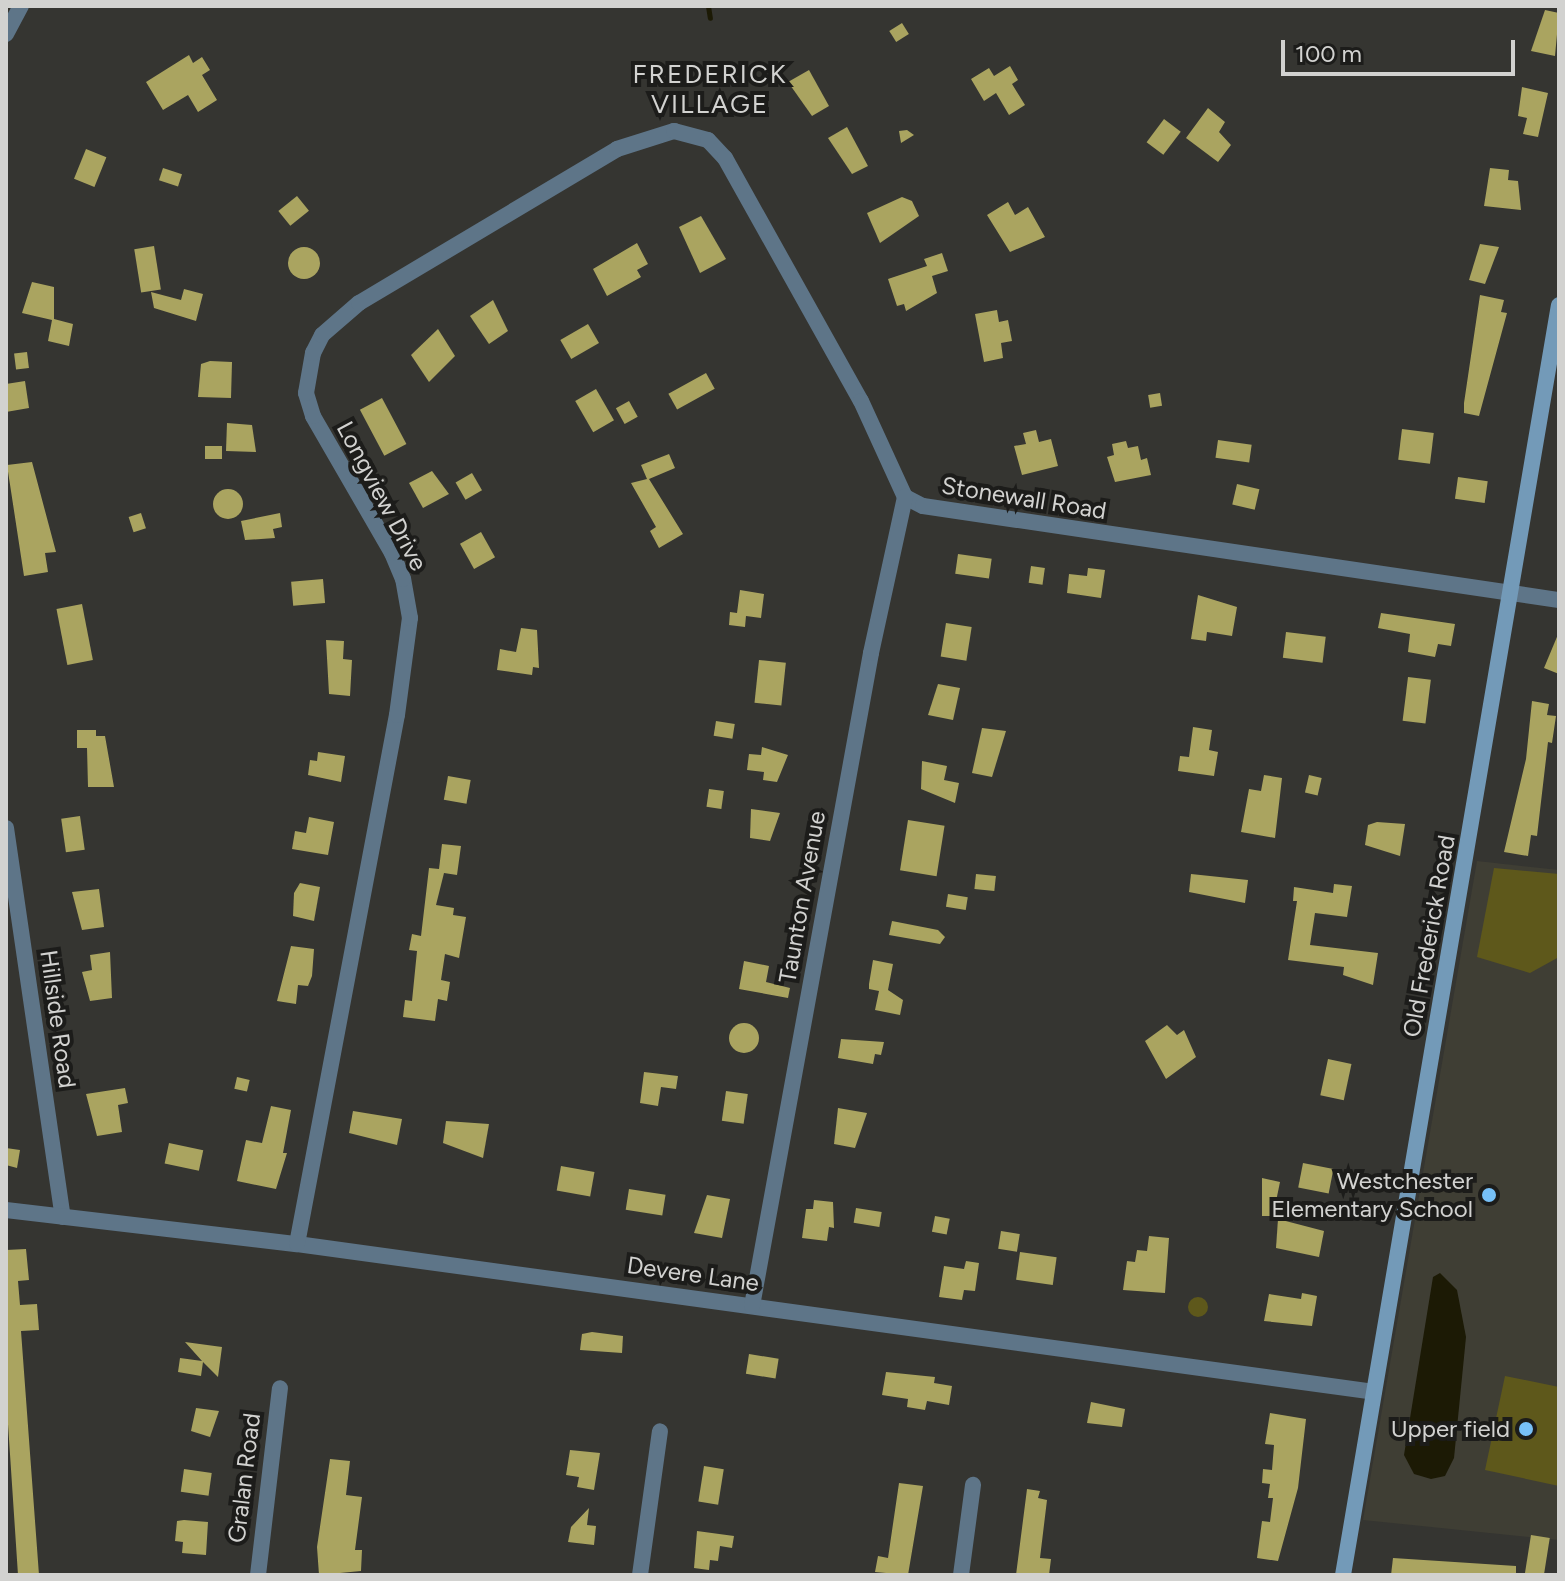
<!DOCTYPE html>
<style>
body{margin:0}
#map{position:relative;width:1565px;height:1581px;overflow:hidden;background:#353531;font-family:Figtree,sans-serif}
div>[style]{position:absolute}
.built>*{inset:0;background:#3f3e34}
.green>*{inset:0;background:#5e581b}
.round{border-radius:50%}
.water>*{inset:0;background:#1c1a05}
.stream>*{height:5px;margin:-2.5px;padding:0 2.5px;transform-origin:2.5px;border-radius:2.5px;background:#1c1a05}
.building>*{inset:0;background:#aaa460;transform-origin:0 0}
.street>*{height:16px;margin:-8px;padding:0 8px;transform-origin:8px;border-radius:8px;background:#5e7588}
.secondary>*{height:16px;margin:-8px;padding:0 8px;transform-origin:8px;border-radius:8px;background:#739ab8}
.dots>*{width:22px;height:22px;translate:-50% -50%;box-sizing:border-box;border:4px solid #1c1c1a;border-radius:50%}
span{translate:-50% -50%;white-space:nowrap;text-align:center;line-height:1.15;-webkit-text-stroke:8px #1c1c1a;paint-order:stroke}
.street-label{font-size:24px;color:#d2d2d0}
.poi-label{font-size:24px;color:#d2d2d0}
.right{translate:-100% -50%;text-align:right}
.neighbourhood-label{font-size:26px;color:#d2d2d0;letter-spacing:2px}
.frame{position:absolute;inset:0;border:8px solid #d2d2d0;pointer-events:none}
.scale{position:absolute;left:1281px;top:40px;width:234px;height:36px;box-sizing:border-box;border:4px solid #d2d2d0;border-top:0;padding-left:10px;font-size:24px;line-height:28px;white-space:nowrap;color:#d2d2d0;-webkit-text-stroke:6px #1c1c1a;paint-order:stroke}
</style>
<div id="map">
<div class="built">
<div style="clip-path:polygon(1477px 861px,1559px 870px,1559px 1540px,1363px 1520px)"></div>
</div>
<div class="green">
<div style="clip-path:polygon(1494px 868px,1559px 874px,1559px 957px,1530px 973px,1477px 957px)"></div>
<div class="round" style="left:1188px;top:1297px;width:20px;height:20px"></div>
<div style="clip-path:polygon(1505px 1376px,1559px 1387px,1559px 1486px,1485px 1470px)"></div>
</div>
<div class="water">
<div style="clip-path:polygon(1440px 1273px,1457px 1290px,1466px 1337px,1454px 1458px,1445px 1476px,1431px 1479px,1414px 1474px,1404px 1455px,1433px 1277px)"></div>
</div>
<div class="stream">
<div style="left:708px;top:6px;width:12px;rotate:81deg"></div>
</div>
<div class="building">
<div style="clip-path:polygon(1545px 10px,1559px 13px,1555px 56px,1531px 51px)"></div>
<div style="left:902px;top:23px;width:13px;height:15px;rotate:58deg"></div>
<div style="clip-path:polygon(189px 55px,193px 63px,202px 57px,210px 70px,202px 75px,217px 100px,198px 112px,188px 95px,163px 110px,146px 82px)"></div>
<div style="clip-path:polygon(1010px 66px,1018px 80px,1012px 84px,1025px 105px,1009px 115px,996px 93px,984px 101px,971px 79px,989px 68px,994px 76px)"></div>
<div style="clip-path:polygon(809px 70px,829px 106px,812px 116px,788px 82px)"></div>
<div style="clip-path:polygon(1522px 87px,1548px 93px,1538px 137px,1523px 134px,1527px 118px,1518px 116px)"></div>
<div style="clip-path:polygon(1208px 108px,1225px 122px,1219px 132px,1231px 145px,1218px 162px,1186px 138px)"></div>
<div style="left:1164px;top:119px;width:21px;height:29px;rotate:37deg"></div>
<div style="clip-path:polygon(847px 127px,868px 166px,852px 174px,828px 138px)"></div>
<div style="clip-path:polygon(907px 130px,914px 135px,901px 143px,899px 131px)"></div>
<div style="left:86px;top:149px;width:22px;height:32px;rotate:22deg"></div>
<div style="left:163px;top:168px;width:20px;height:13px;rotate:18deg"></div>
<div style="clip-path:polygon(1490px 168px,1509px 170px,1508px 180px,1518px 181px,1521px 210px,1484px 206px)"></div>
<div style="left:297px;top:196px;width:19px;height:24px;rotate:51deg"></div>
<div style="clip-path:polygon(902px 197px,912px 201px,919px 216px,880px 243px,867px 213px)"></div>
<div style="clip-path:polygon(1008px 202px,1015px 215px,1028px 207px,1045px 237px,1010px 252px,987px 215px)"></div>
<div style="clip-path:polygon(701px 216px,726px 259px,700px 273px,679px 227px)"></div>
<div style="clip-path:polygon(637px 243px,648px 264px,637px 270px,641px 277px,607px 296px,593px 269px)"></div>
<div style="clip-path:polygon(1480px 244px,1499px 247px,1485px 284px,1469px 280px)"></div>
<div style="left:154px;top:246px;width:44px;height:20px;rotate:81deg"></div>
<div class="round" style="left:288px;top:247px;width:32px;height:32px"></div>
<div style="clip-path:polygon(942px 253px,948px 271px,932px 276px,937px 293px,906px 311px,904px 304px,897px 306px,888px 279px,927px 266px,924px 259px)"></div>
<div style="clip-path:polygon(32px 282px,54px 287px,54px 319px,73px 324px,69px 346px,48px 341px,52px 320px,22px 313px)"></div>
<div style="clip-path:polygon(184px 289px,203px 294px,196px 321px,154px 308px,151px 292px,181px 300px)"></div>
<div style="clip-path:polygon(1480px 295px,1504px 300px,1501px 312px,1507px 313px,1479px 416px,1464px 413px,1464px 403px)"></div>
<div style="clip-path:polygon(493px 300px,508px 331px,489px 344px,470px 316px)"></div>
<div style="clip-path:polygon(997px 310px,999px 322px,1008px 320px,1012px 341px,1001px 343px,1003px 358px,984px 362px,975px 314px)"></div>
<div style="left:588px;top:324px;width:22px;height:32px;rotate:60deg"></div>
<div style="clip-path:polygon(438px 329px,455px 356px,429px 382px,411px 355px)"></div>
<div style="left:27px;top:352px;width:16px;height:13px;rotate:83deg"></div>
<div style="clip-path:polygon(210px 361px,232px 362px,231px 398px,198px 397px,201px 364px)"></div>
<div style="left:706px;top:373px;width:18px;height:43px;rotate:61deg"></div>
<div style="clip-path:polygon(25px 381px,29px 408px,6px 412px,6px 384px)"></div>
<div style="left:596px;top:389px;width:36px;height:24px;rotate:60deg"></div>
<div style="left:1160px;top:393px;width:13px;height:12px;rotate:81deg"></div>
<div style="left:382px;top:398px;width:52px;height:25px;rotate:62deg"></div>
<div style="left:629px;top:401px;width:18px;height:15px;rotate:61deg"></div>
<div style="clip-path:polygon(227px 423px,252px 425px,256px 452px,226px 451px)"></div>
<div style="left:1402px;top:429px;width:32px;height:31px;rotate:7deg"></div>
<div style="clip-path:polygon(1036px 430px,1039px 442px,1051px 439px,1058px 466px,1022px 475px,1014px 446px,1026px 444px,1023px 433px)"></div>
<div style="left:1218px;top:440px;width:34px;height:18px;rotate:8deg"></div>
<div style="clip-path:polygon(1126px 441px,1128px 448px,1138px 446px,1141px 460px,1147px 458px,1151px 475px,1115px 482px,1107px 457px,1114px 455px,1112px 444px)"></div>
<div style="left:205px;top:446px;width:17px;height:13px"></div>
<div style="clip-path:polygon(669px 454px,675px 468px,649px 479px,683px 534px,659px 548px,650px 531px,656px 527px,631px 483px,647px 479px,641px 465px)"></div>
<div style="clip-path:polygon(32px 462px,56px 552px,45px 553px,48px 572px,24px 576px,7px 465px)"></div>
<div style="clip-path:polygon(432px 471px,449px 494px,423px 508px,409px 483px)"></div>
<div style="left:472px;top:473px;width:20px;height:19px;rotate:60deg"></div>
<div style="left:1458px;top:477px;width:30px;height:22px;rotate:8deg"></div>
<div style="left:1237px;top:484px;width:23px;height:21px;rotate:13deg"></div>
<div class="round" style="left:213px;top:489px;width:30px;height:30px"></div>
<div style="left:141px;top:513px;width:16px;height:13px;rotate:72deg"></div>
<div style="clip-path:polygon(280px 513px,282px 527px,273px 529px,275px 538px,245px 540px,241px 521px)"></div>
<div style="left:481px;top:532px;width:29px;height:24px;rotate:61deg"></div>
<div style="left:958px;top:554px;width:34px;height:20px;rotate:8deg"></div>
<div style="left:1031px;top:566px;width:14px;height:17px;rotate:8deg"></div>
<div style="clip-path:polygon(1088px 568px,1105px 570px,1101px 598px,1067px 593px,1069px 574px,1087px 576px)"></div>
<div style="left:323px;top:579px;width:24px;height:32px;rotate:85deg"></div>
<div style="clip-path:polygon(740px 590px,764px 594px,761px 618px,746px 616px,745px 627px,729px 625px,730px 612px,737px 613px)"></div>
<div style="clip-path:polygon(1198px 595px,1237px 607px,1232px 636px,1207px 632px,1206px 641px,1191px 639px)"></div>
<div style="left:82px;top:604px;width:57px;height:26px;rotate:79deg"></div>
<div style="clip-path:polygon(1381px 613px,1455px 624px,1451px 646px,1438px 644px,1435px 657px,1408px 652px,1410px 634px,1378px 628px)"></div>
<div style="left:946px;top:623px;width:26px;height:34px;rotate:9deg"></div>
<div style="clip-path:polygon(521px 628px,537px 630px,539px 668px,533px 667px,532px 675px,497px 670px,500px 649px,516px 652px)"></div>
<div style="left:1286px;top:632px;width:40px;height:26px;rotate:7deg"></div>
<div style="clip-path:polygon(1559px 632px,1559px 674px,1544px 668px)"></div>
<div style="clip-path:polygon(326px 640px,344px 641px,343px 659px,352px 660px,350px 696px,329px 694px)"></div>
<div style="left:759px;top:660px;width:27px;height:43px;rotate:6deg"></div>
<div style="left:1408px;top:677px;width:23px;height:44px;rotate:7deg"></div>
<div style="clip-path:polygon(938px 684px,960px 688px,953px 720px,928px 715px)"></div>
<div style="clip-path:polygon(1532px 701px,1549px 704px,1547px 715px,1556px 716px,1552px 743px,1548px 742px,1537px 836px,1531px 835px,1528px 856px,1504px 852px,1526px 759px)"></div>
<div style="left:716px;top:721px;width:19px;height:15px;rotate:9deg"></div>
<div style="clip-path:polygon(1193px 727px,1212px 730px,1209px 750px,1218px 752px,1214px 776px,1178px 771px,1180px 756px,1189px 757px)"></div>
<div style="clip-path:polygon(982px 728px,1006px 731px,992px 777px,972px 773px)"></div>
<div style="clip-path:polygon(77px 730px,96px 730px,96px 736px,105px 736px,114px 787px,88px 787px,87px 748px,77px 748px)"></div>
<div style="clip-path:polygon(762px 747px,788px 755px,777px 782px,763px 780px,764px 772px,747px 770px,749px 754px,761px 755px)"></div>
<div style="clip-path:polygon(318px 752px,345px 756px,341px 782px,308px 775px,310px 760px,317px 761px)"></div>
<div style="clip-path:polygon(922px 761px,947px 766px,944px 780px,959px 783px,955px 803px,921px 789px)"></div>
<div style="clip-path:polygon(1264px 775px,1282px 778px,1275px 838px,1241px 832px,1249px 789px,1261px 791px)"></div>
<div style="left:1309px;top:775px;width:13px;height:18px;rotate:13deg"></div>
<div style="left:448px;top:776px;width:23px;height:24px;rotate:10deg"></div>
<div style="left:709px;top:789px;width:15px;height:18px;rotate:8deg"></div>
<div style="clip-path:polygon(751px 809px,780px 813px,770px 841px,750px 838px)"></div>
<div style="left:80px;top:816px;width:34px;height:19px;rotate:82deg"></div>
<div style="clip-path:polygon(309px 817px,334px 822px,328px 855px,292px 849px,295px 831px,306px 833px)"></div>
<div style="left:908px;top:820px;width:37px;height:51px;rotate:9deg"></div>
<div style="clip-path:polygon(1377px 822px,1405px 824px,1400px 856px,1365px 845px,1368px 825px)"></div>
<div style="clip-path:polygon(442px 844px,461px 846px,457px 875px,444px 873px,436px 905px,454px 908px,453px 915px,466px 917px,459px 958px,445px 954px,441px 980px,450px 982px,447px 1001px,438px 999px,435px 1021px,403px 1017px,405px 1000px,412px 1001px,417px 951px,409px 950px,412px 934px,421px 936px,429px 868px,439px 869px)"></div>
<div style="left:976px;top:874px;width:20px;height:15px;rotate:6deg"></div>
<div style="clip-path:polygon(1191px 874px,1248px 880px,1245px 903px,1189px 892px)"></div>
<div style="clip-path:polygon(300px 883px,320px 887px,314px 921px,293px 916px,294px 893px)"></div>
<div style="clip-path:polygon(1334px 884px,1352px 886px,1347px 917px,1315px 913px,1310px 945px,1378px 953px,1373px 985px,1343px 975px,1344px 967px,1288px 960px,1297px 901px,1293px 901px,1294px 887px,1333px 893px)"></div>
<div style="clip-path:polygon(99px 889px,104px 927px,82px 930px,72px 892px)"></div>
<div style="left:948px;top:894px;width:20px;height:13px;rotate:9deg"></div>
<div style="clip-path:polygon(892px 921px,938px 930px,945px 937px,940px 944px,889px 935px)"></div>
<div style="clip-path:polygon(291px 946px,314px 949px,312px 976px,308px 986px,298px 985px,296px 1004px,277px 1001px)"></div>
<div style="clip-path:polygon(110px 952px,112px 998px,90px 1001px,82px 972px,92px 970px,90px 955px)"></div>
<div style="clip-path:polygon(873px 960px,893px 964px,888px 990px,903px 1000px,900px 1015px,875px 1010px,879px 991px,869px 989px,869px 984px)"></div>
<div style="clip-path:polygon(744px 961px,769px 966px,766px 982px,790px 988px,788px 998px,739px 989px)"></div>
<div class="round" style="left:729px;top:1023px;width:30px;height:30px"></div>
<div style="clip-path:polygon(1167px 1025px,1177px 1035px,1184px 1030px,1196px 1057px,1166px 1079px,1145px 1041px)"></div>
<div style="clip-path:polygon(841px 1039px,884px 1042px,881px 1055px,875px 1054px,873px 1064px,838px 1058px)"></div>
<div style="left:1328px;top:1059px;width:24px;height:37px;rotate:12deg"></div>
<div style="clip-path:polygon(644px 1072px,678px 1076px,676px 1089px,661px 1087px,658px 1106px,640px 1103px)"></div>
<div style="left:237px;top:1077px;width:13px;height:12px;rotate:13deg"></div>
<div style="clip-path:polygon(125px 1088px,128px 1103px,118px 1105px,122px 1132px,97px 1136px,86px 1094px)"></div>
<div style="left:726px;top:1091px;width:22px;height:30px;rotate:8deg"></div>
<div style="clip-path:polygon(271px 1106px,291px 1110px,283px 1153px,287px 1153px,276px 1189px,237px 1181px,246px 1140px,262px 1143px)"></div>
<div style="clip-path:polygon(838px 1108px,867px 1113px,855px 1148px,834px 1144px)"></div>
<div style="clip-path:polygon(353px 1111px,402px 1119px,397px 1145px,349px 1133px)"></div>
<div style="clip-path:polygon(446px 1121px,489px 1124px,483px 1158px,443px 1143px)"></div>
<div style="left:169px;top:1143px;width:35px;height:21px;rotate:12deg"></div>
<div style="clip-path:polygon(6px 1148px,20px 1150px,17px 1168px,6px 1165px)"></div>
<div style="left:1303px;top:1163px;width:31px;height:25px;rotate:11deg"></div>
<div style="left:561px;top:1166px;width:34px;height:25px;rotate:10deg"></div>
<div style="clip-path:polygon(1262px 1178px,1280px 1182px,1273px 1216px,1262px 1216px)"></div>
<div style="left:629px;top:1189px;width:37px;height:21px;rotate:9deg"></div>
<div style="clip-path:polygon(707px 1195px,730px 1199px,722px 1238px,694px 1233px)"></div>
<div style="clip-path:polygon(814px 1200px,833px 1202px,834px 1228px,829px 1227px,827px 1241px,802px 1238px,806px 1209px,813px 1209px)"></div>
<div style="left:856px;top:1208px;width:26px;height:15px;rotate:9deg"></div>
<div style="left:935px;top:1216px;width:15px;height:16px;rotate:11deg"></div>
<div style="clip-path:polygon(1278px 1219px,1324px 1231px,1319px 1257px,1276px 1248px)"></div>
<div style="left:1001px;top:1231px;width:19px;height:18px;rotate:9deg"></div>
<div style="clip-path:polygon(1149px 1236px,1169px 1238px,1165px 1293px,1123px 1290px,1127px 1261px,1135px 1262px,1137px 1250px,1147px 1251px)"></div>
<div style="clip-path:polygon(26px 1249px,29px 1280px,18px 1281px,20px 1305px,37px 1304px,39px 1330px,21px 1331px,39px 1575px,18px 1575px,6px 1394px,6px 1250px)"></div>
<div style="left:1020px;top:1252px;width:37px;height:28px;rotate:8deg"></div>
<div style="clip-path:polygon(966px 1261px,979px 1263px,975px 1291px,964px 1290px,962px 1300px,939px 1297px,944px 1266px,964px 1269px)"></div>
<div style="clip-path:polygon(1302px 1293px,1317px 1296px,1312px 1326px,1264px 1321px,1269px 1294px,1301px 1299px)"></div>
<div style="clip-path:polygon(592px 1332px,623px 1336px,622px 1353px,580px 1350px,582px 1334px)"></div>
<div style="clip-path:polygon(185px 1342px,222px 1347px,218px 1377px,203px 1362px,201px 1376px,178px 1372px,180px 1358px,202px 1361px)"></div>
<div style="left:749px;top:1354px;width:30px;height:20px;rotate:9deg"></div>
<div style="clip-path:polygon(886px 1372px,935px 1377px,934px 1383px,952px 1386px,949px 1405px,927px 1401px,925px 1410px,907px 1407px,908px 1399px,882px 1395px)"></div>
<div style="clip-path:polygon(1091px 1402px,1125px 1409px,1122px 1427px,1087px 1423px)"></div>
<div style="clip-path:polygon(196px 1408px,219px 1411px,210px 1437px,191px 1431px)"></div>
<div style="clip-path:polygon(1270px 1413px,1306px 1419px,1298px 1488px,1278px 1561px,1257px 1558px,1262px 1521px,1270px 1522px,1273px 1498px,1268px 1498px,1270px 1484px,1262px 1483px,1263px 1469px,1272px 1470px,1274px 1445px,1265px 1444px)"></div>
<div style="clip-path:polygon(570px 1450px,600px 1453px,594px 1490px,577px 1487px,579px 1477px,566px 1475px)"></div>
<div style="clip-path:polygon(330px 1459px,350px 1461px,346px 1495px,362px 1497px,355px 1550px,362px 1550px,361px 1571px,319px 1575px,317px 1547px)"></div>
<div style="left:704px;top:1466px;width:20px;height:36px;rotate:9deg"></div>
<div style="left:184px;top:1469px;width:28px;height:23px;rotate:8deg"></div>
<div style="clip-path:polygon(899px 1483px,923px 1486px,908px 1575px,875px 1572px,878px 1556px,888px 1558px)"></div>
<div style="clip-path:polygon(1027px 1489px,1040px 1491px,1038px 1498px,1047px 1500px,1040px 1558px,1051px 1559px,1049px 1575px,1016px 1575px)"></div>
<div style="clip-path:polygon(589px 1508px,587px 1525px,596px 1526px,594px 1545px,568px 1542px,571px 1527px)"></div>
<div style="clip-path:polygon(184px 1520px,208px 1522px,206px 1555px,182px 1553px,183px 1542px,175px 1541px,177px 1521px)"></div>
<div style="clip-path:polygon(697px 1531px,734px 1536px,732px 1548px,720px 1546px,718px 1561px,710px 1560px,709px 1570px,694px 1568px)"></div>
<div style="left:1531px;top:1535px;width:19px;height:40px;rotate:9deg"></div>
<div style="clip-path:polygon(1393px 1558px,1516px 1566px,1516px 1575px,1391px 1575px)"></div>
</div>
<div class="street">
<div style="left:6px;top:34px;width:32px;rotate:-62deg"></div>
<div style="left:6px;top:828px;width:393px;rotate:81.7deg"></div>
<div style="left:6px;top:1210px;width:293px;rotate:6.7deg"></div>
<div style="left:297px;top:1244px;width:1087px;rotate:7.82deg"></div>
<div style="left:297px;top:1244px;width:538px;rotate:-79.3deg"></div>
<div style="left:397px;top:715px;width:98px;rotate:-82.4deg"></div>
<div style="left:410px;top:618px;width:40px;rotate:-100deg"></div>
<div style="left:403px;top:579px;width:28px;rotate:-113deg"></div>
<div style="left:392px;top:553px;width:158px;rotate:-120deg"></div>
<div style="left:313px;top:416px;width:24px;rotate:-107deg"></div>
<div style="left:306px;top:393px;width:41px;rotate:-80.1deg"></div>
<div style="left:313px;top:353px;width:20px;rotate:-63deg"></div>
<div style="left:322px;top:335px;width:49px;rotate:-40.9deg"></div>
<div style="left:359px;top:303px;width:300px;rotate:-30.8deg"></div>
<div style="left:617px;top:149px;width:60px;rotate:-17.5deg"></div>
<div style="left:674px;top:131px;width:35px;rotate:15deg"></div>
<div style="left:708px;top:140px;width:25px;rotate:47deg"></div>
<div style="left:725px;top:158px;width:278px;rotate:60.8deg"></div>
<div style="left:861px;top:401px;width:106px;rotate:65.4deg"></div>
<div style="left:905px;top:497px;width:20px;rotate:27deg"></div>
<div style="left:923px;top:506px;width:643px;rotate:8.41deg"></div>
<div style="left:752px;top:1306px;width:664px;rotate:-79.67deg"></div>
<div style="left:871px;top:653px;width:160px;rotate:-77.7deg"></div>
<div style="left:258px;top:1575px;width:188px;rotate:-83.3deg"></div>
<div style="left:640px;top:1575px;width:145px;rotate:-82.1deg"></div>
<div style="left:961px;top:1575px;width:91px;rotate:-82.4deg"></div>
</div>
<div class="secondary">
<div style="left:1343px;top:1575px;width:1288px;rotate:-80.35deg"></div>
</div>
<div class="dots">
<div style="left:1489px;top:1195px;background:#77c0f7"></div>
<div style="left:1526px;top:1429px;background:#77c0f7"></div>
</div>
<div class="street-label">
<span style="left:382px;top:496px;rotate:62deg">Longview Drive</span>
<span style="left:1024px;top:498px;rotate:9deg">Stonewall Road</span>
<span style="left:802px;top:897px;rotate:-80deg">Taunton Avenue</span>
<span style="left:1429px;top:936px;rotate:-80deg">Old Frederick Road</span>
<span style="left:58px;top:1019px;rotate:82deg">Hillside Road</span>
<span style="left:693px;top:1274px;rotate:8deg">Devere Lane</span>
<span style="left:244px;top:1478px;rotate:-83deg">Gralan Road</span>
</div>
<div class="poi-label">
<span class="right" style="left:1473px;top:1195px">Westchester<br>Elementary School</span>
<span class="right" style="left:1510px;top:1429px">Upper field</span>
</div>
<div class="neighbourhood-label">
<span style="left:710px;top:90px">FREDERICK<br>VILLAGE</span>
</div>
<div class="frame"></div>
<div class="scale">100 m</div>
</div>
